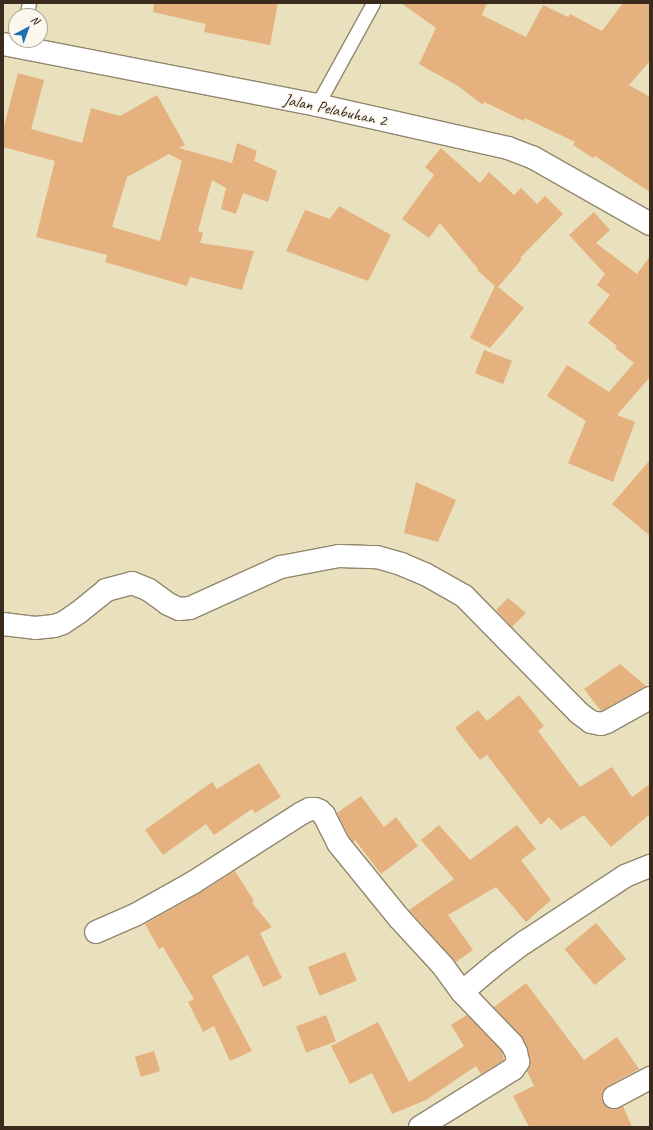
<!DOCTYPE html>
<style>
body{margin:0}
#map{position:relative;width:653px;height:1130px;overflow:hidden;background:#e9e1bd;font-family:Caveat,sans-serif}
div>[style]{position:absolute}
.building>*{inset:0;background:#e5b17f;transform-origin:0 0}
.roads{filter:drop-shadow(1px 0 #92866e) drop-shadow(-1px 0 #92866e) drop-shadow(0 1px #92866e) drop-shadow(0 -1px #92866e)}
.lane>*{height:13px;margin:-6.5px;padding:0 6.5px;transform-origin:6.5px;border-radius:6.5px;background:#fff}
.street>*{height:22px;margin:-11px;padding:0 11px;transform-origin:11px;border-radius:11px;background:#fff}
.secondary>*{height:22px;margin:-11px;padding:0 11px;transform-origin:11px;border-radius:11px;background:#fff}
span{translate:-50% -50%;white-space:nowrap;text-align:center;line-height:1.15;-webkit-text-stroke:3px #fbf7ec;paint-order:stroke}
.street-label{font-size:17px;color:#3b2a1e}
.frame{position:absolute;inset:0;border:4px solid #3b2a1e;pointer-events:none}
.north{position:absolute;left:8px;top:8px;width:40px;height:40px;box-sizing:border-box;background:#fbf7ec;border:1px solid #aea59a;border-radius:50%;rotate:41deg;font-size:11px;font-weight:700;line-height:16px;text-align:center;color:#3b2a1e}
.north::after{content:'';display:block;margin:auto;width:14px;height:18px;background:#1f6fb2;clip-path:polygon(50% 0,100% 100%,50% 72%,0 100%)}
</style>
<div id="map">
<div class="building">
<div style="clip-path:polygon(154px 3px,278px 3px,270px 45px,204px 32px,206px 24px,153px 12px)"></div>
<div style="clip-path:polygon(401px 3px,487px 3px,482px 15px,526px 37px,543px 5px,568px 17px,570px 14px,602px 31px,623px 3px,650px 3px,650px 61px,629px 85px,650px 97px,650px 192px,595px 156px,593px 158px,573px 145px,575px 142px,525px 118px,524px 121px,484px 102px,483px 105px,458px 86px,419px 64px,436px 28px)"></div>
<div style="clip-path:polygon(evenodd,18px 73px,44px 80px,31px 129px,82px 143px,91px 108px,120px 116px,157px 95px,185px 145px,179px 148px,232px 163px,237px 143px,257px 151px,254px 161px,277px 171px,268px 202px,243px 193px,236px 214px,221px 209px,226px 188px,212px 180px,198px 231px,203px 233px,200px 243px,254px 251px,242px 290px,190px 277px,187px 286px,105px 262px,107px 255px,36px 237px,55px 161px,3px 147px,3px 130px,18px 73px,169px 154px,182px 161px,160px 241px,112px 227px,127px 177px,169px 154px)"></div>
<div style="clip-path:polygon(441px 148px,480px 183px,489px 172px,514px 195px,521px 188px,537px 204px,545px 196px,563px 214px,520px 258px,522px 259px,498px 287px,524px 308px,490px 348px,470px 338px,495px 286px,477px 270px,478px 269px,440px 223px,429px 238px,402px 219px,434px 175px,425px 167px)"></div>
<div style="clip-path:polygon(339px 206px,391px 235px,368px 281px,286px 251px,305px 210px,330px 219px)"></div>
<div style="clip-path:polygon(594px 212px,610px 230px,596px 243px,637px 274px,650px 256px,650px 377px,617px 415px,635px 422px,613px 482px,568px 463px,586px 421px,547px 396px,567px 365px,609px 392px,634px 363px,615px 348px,617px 346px,588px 323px,610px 295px,597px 285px,605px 274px,569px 235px)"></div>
<div style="left:484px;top:350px;width:30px;height:25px;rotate:21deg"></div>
<div style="clip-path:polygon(650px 460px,650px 536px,612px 504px)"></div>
<div style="clip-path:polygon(416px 482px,456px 500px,438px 542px,404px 533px)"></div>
<div style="clip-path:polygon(508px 598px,526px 613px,512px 627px,496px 610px)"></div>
<div style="clip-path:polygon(620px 664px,646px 686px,601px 711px,584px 689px)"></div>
<div style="clip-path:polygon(519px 695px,544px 726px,538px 731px,580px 787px,612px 767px,632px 797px,650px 784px,650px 814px,611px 847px,584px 815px,561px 830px,549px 817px,541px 825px,487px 755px,480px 760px,455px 728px,478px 710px,487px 721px)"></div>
<div style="clip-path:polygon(259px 763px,281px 797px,255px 813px,252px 809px,214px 835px,206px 824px,163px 855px,145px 830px,212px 782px,217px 789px)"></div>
<div style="clip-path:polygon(361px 796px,384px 827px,396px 817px,418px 846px,381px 874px,355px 840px,353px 842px,349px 836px,337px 813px)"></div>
<div style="clip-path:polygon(439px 825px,470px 860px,517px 825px,536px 849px,521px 860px,551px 900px,526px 922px,496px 887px,448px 915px,473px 950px,456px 962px,409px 910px,454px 879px,421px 840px)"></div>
<div style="clip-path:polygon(235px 871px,254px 901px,252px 903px,272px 927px,260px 933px,282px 978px,263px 987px,248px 955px,212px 976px,252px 1051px,230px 1061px,214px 1026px,203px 1032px,188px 1002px,194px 999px,163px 947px,159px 949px,145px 924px,200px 893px)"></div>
<div style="left:596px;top:923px;width:47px;height:41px;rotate:50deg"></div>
<div style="left:345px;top:952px;width:31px;height:40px;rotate:68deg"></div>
<div style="clip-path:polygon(526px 983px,584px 1060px,617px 1037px,639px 1069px,608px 1086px,603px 1091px,602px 1097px,603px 1103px,608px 1108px,614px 1109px,623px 1106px,632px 1127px,529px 1127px,513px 1096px,534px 1086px,527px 1071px,530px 1064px,528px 1049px,521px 1036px,494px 1007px)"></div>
<div style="left:326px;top:1015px;width:28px;height:32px;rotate:69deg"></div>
<div style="clip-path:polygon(467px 1015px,502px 1051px,504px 1060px,481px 1074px,476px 1066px,426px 1100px,392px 1114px,372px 1073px,350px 1084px,331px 1046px,378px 1022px,409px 1082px,464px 1046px,451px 1025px)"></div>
<div style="left:154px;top:1051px;width:21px;height:20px;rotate:73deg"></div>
</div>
<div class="roads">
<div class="lane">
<div style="left:26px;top:16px;width:13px;rotate:-77deg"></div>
<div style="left:317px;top:105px;width:116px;rotate:-61.2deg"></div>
</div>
<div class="street">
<div style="left:3px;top:624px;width:32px;rotate:7deg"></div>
<div style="left:35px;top:628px;width:19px;rotate:-6deg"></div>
<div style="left:54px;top:626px;width:9px;rotate:-18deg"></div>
<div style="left:63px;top:623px;width:18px;rotate:-34deg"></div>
<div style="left:78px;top:613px;width:36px;rotate:-39deg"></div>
<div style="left:106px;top:590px;width:27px;rotate:-15deg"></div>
<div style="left:132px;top:583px;width:18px;rotate:22deg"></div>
<div style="left:149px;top:590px;width:24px;rotate:36deg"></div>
<div style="left:168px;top:604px;width:12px;rotate:24deg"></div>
<div style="left:179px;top:609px;width:11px;rotate:-5deg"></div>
<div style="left:190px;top:608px;width:100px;rotate:-24.3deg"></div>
<div style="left:281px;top:567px;width:59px;rotate:-10.7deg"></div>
<div style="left:339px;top:556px;width:38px;rotate:2deg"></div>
<div style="left:377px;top:557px;width:25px;rotate:16deg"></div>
<div style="left:401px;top:564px;width:26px;rotate:23deg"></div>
<div style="left:425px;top:574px;width:45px;rotate:29.4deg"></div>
<div style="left:464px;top:596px;width:164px;rotate:45.5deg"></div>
<div style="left:579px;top:713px;width:15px;rotate:37deg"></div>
<div style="left:591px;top:722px;width:10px;rotate:11deg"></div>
<div style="left:601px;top:724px;width:6px;rotate:-18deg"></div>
<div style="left:607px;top:722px;width:49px;rotate:-29.2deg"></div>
<div style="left:96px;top:932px;width:43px;rotate:-23.6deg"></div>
<div style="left:135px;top:915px;width:68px;rotate:-29.2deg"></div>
<div style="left:194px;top:882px;width:128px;rotate:-32.6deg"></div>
<div style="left:302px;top:813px;width:9px;rotate:-27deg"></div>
<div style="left:310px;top:809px;width:5px"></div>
<div style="left:315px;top:809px;width:5px;rotate:22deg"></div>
<div style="left:320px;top:811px;width:6px;rotate:45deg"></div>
<div style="left:324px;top:815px;width:31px;rotate:63deg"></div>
<div style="left:338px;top:843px;width:97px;rotate:50.9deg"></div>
<div style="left:399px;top:918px;width:65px;rotate:47.5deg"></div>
<div style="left:443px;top:966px;width:32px;rotate:54deg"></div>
<div style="left:462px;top:992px;width:47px;rotate:-39.8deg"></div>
<div style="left:498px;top:962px;width:34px;rotate:-37deg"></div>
<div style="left:525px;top:942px;width:120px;rotate:-33.4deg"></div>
<div style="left:625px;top:876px;width:27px;rotate:-22deg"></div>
<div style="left:614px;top:1097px;width:41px;rotate:-27.8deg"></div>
<div style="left:420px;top:1127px;width:110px;rotate:-31.9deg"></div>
<div style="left:513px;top:1069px;width:9px;rotate:-54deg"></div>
<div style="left:518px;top:1062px;width:10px;rotate:-101deg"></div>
<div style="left:516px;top:1052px;width:9px;rotate:-117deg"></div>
<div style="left:512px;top:1044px;width:72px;rotate:-133.9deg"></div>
</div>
<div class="secondary">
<div style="left:3px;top:44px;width:320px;rotate:11deg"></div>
<div style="left:317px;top:105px;width:196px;rotate:12.7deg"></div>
<div style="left:508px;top:148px;width:28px;rotate:21deg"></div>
<div style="left:534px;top:158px;width:133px;rotate:29.6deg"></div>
</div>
</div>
<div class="street-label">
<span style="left:335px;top:110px;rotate:12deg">Jalan Pelabuhan 2</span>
</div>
<div class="frame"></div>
<div class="north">N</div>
</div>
